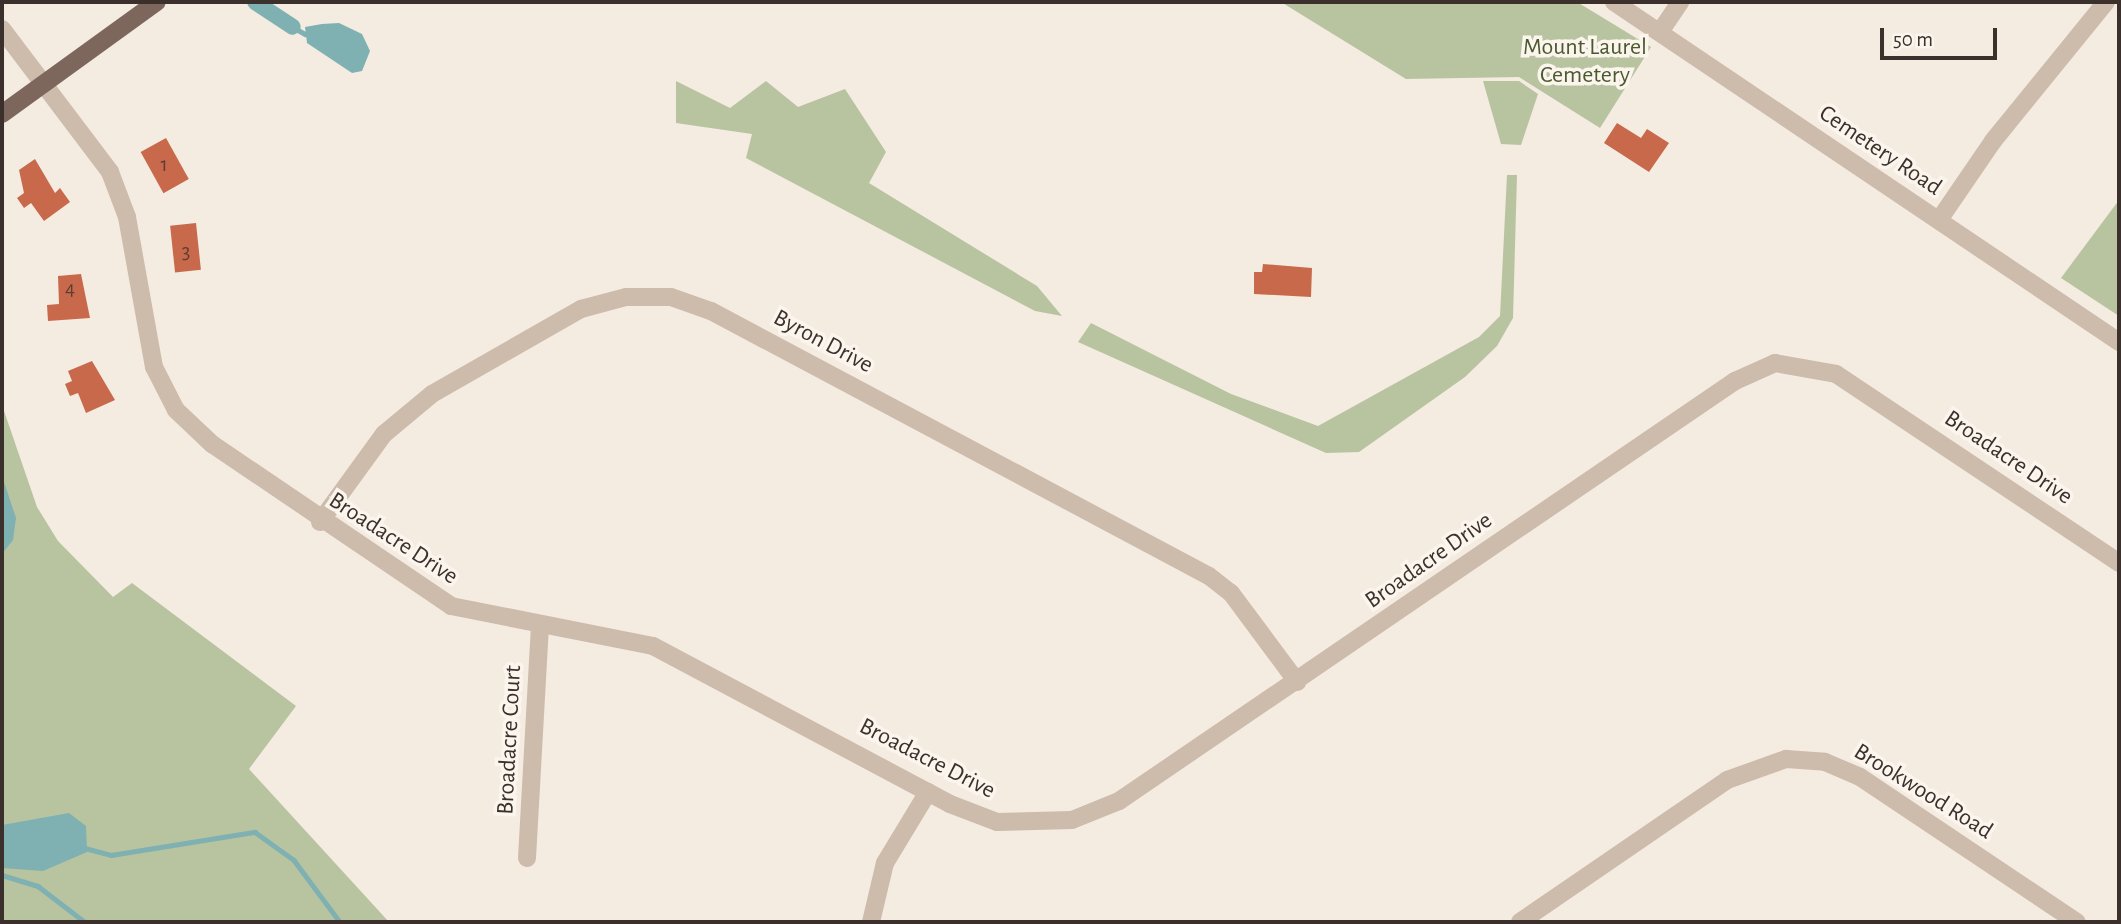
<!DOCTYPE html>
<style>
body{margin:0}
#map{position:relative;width:2121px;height:924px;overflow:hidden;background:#f4ebe1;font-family:"Alegreya Sans",sans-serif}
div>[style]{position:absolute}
.green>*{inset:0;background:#b8c4a0}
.water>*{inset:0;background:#7fb0b2}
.stream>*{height:4.5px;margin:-2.25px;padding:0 2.25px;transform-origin:2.25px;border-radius:2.25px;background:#7fb0b2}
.canal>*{height:16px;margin:-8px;padding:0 8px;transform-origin:8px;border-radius:8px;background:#7fb0b2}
.building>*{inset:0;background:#c8694b;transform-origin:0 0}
.street>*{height:18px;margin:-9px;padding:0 9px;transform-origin:9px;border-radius:9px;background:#cdbbac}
.primary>*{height:18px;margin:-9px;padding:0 9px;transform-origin:9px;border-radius:9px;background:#7d675c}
span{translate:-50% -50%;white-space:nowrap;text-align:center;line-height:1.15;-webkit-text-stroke:7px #fbf5ee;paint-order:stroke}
.number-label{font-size:21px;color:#5e3e33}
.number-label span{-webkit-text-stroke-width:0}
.park-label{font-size:24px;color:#4a5a2e}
.street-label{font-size:24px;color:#3b302b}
.frame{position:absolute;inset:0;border:4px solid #3b302b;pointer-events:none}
.scale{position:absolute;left:1880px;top:28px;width:117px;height:32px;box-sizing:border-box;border:4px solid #3b302b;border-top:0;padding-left:9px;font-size:21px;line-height:24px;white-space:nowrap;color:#3b302b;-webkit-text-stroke:5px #fbf5ee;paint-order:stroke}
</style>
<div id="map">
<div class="green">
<div style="clip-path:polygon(1281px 2px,1577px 2px,1651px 47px,1600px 128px,1519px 77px,1406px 79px)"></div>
<div style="clip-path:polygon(676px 81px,730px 108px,766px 81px,798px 107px,845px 89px,886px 152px,869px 183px,1037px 286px,1062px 316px,1035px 311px,746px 158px,752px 134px,676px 123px)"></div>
<div style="clip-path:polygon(1483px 81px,1519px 81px,1538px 94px,1521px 145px,1501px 144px)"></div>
<div style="clip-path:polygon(1507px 175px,1517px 175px,1513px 318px,1497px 346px,1465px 377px,1359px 452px,1326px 453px,1078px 342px,1091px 323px,1231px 394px,1318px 426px,1479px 337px,1500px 316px)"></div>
<div style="clip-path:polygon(2119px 200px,2119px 316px,2061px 278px)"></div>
<div style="clip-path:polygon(2px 405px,37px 507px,58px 541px,113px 597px,132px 583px,296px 706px,249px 769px,389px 922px,2px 922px)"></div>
</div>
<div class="water">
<div style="clip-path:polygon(322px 24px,339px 23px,362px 34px,370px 51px,362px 71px,352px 73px,307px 43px,305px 27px)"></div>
<div style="clip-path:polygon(2px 476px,16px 518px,13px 540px,2px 554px)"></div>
<div style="clip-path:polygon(69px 813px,86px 826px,87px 852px,43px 871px,2px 868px,2px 825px)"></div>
</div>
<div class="stream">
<div style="left:293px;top:27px;width:14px;rotate:30deg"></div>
<div style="left:85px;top:848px;width:27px;rotate:15deg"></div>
<div style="left:111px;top:855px;width:146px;rotate:-9.1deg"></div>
<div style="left:255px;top:832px;width:48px;rotate:35.7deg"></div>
<div style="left:294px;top:860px;width:77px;rotate:53.4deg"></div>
<div style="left:2px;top:875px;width:38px;rotate:17deg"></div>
<div style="left:38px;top:886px;width:59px;rotate:37.5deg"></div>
</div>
<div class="canal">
<div style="left:255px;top:2px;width:45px;rotate:33.3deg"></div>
</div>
<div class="building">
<div style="clip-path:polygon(1617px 123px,1641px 138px,1647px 129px,1669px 143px,1649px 172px,1604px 143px)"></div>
<div style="left:166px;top:138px;width:47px;height:29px;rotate:61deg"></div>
<div style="clip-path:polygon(35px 159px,55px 193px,60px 188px,70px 202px,44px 221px,31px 203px,24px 208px,17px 198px,24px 193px,19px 170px)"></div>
<div style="left:196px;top:223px;width:47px;height:26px;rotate:84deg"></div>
<div style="clip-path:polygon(1263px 264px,1312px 268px,1311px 297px,1254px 294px,1254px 272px,1262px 272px)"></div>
<div style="clip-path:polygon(81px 274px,90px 318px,48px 321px,47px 305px,59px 304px,58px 276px)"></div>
<div style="clip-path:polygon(92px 361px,115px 400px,86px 413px,78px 393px,70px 396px,65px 384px,72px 381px,68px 371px)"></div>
</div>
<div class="street">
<div style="left:1614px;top:2px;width:609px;rotate:33.95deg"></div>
<div style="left:2px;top:29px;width:179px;rotate:52.9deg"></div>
<div style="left:110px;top:172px;width:48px;rotate:69.3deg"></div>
<div style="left:127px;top:217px;width:152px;rotate:79.8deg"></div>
<div style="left:154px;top:367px;width:48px;rotate:62.9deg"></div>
<div style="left:176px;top:410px;width:50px;rotate:43.4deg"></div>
<div style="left:212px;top:444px;width:289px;rotate:34.1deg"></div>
<div style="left:451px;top:606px;width:206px;rotate:11.2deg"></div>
<div style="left:653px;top:646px;width:336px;rotate:28deg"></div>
<div style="left:950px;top:804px;width:50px;rotate:21deg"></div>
<div style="left:997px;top:822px;width:75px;rotate:-1.5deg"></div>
<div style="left:1072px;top:820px;width:51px;rotate:-22deg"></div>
<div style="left:1119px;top:801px;width:746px;rotate:-34.29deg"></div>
<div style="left:1735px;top:381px;width:44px;rotate:-24.2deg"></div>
<div style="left:1775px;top:363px;width:62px;rotate:10.2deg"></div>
<div style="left:1836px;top:374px;width:340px;rotate:33.7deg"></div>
<div style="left:1660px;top:32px;width:36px;rotate:-56deg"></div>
<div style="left:1939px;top:220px;width:96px;rotate:-55.6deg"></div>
<div style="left:1993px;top:141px;width:179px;rotate:-50.9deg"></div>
<div style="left:320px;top:522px;width:109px;rotate:-54deg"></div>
<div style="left:384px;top:434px;width:62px;rotate:-39.8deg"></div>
<div style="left:432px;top:394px;width:172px;rotate:-29.7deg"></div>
<div style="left:581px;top:309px;width:47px;rotate:-14.9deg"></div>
<div style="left:626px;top:297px;width:45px"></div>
<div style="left:671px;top:297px;width:42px;rotate:19.3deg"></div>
<div style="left:711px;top:311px;width:564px;rotate:28.02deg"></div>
<div style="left:1209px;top:576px;width:28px;rotate:38deg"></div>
<div style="left:1231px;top:593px;width:111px;rotate:53.4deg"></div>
<div style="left:527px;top:858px;width:233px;rotate:-86.8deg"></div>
<div style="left:871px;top:922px;width:61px;rotate:-76.7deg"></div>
<div style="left:885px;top:863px;width:83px;rotate:-58.8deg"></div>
<div style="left:1520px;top:922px;width:251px;rotate:-34.4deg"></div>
<div style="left:1727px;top:780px;width:63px;rotate:-19.6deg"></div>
<div style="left:1786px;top:759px;width:39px;rotate:4deg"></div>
<div style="left:1825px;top:762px;width:38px;rotate:23deg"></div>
<div style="left:1860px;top:777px;width:261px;rotate:33.8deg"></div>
</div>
<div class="primary">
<div style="left:2px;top:114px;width:191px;rotate:-35.9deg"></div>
</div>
<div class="number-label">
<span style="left:164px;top:165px">1</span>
<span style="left:186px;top:252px">3</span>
<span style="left:70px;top:289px">4</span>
</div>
<div class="park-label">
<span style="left:1585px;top:62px">Mount Laurel<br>Cemetery</span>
</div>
<div class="street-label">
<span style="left:1880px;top:151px;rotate:34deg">Cemetery Road</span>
<span style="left:823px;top:342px;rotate:28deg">Byron Drive</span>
<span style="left:2008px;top:458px;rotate:34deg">Broadacre Drive</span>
<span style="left:393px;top:539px;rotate:33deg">Broadacre Drive</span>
<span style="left:1429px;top:561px;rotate:-35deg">Broadacre Drive</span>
<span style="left:510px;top:740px;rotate:-87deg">Broadacre Court</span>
<span style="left:927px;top:759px;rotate:27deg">Broadacre Drive</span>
<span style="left:1923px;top:792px;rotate:32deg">Brookwood Road</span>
</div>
<div class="frame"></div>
<div class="scale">50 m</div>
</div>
